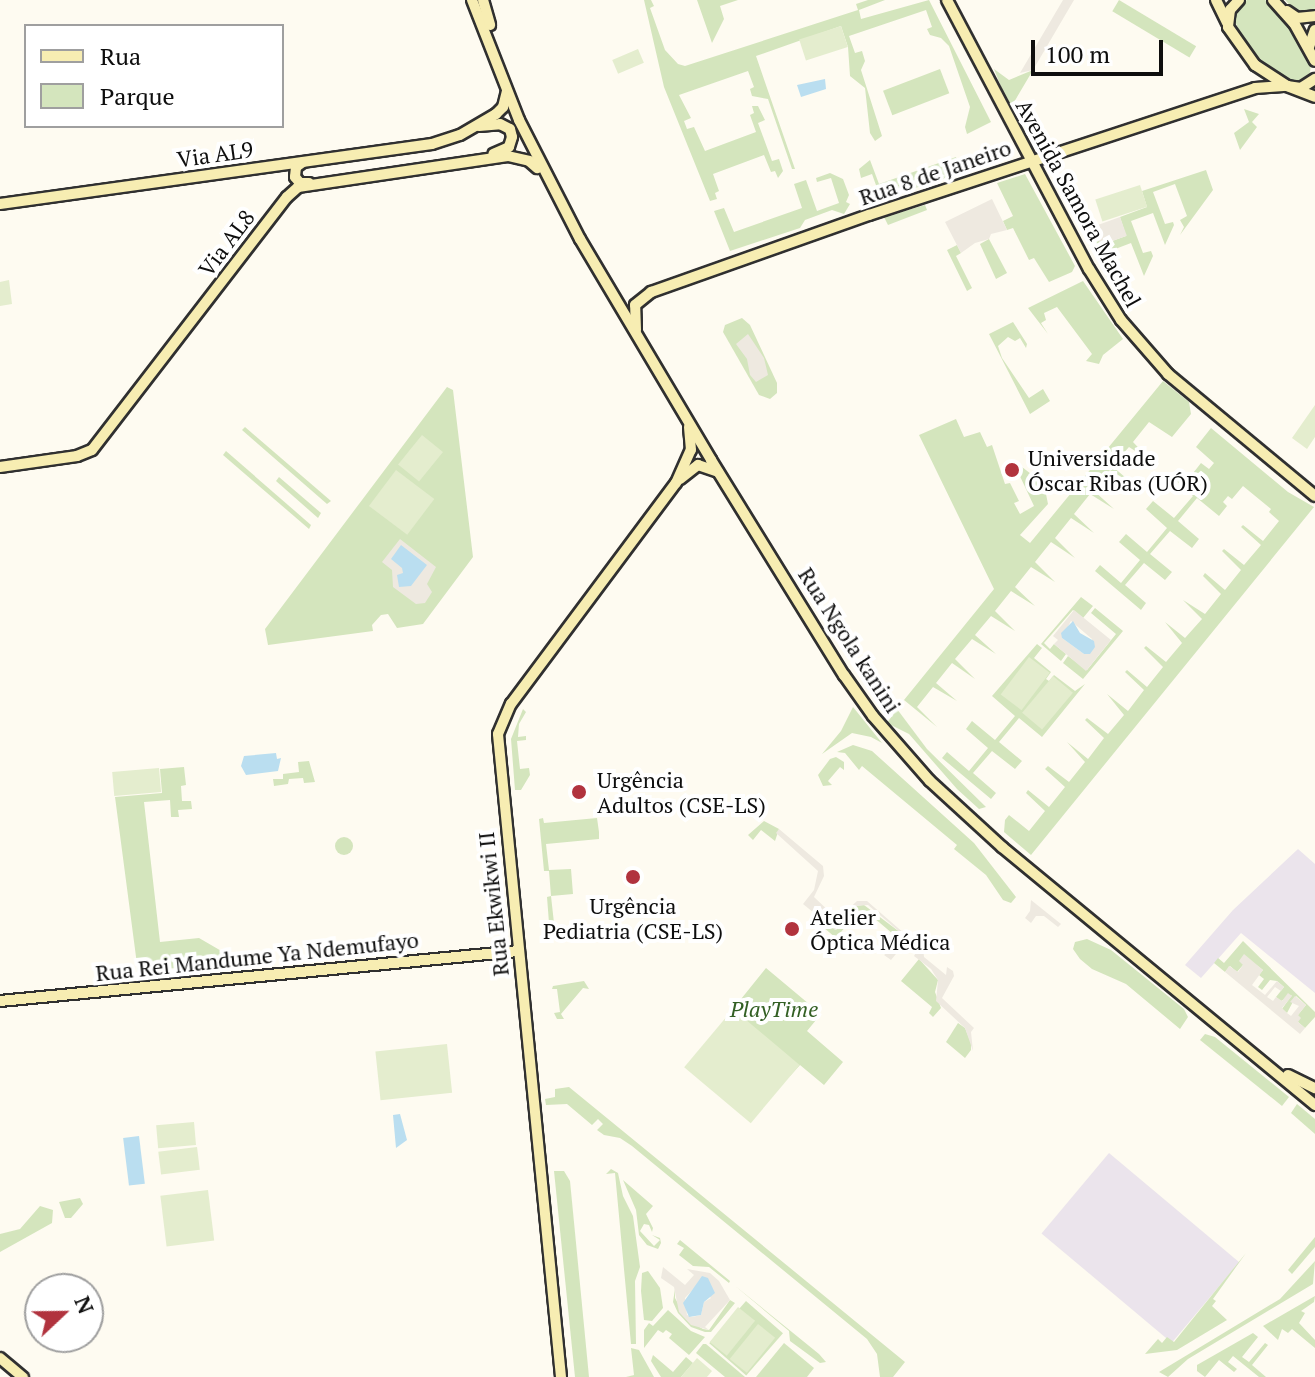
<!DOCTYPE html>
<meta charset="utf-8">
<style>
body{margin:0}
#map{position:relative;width:1315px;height:1377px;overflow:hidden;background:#fefbf1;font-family:"PT Serif",serif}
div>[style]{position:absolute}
.industrial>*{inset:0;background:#ebe4ec;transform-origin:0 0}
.green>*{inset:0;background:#d4e5bd;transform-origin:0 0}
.round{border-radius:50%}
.pitch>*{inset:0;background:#e4edce;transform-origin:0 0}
.plaza>*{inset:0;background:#eee9e0;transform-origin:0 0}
.water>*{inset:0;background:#badef0;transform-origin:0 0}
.roads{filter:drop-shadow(2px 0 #303030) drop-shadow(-2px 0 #303030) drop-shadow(0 2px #303030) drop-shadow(0 -2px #303030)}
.secondary>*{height:10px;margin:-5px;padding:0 5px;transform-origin:5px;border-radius:5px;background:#f7edb2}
.dots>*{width:22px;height:22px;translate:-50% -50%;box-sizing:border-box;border:4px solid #fff;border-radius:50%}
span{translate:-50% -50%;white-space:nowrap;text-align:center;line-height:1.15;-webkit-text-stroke:8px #fff;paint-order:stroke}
.street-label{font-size:22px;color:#0e0e0e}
.poi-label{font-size:22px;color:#0e0e0e}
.left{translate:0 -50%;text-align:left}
.park-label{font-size:22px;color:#336024;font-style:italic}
.legend{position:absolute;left:24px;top:24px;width:260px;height:104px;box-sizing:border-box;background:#fff;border:2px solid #9f9f9f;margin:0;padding:10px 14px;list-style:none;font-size:24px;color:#0e0e0e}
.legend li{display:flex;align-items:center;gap:16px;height:40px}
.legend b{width:40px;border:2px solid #9f9f9f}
.north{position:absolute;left:24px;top:1273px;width:80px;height:80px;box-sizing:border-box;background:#fff;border:2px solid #9f9f9f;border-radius:50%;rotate:68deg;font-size:22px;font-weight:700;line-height:32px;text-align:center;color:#0e0e0e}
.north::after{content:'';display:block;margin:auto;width:28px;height:36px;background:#b1333e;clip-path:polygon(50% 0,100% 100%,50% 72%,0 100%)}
.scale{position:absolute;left:1031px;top:40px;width:132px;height:36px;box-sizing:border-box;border:4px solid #0e0e0e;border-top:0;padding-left:10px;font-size:24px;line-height:28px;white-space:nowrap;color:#0e0e0e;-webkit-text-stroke:6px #fff;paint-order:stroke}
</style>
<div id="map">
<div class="industrial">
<div style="clip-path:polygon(1298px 849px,1315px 864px,1315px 993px,1241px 933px,1201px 978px,1185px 965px,1233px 910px)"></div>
<div style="left:1109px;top:1153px;width:170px;height:105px;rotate:40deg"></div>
</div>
<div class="green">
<div style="clip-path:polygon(644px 0,651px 0,654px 6px,650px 8px,665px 50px,678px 64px,685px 66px,858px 10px,856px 4px,868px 0,885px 0,859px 10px,861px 19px,929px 0,991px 122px,967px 134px,965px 127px,970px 107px,949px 46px,941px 38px,930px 35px,927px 29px,932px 27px,926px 10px,849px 36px,855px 53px,862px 51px,865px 61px,861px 70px,882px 136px,875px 141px,870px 133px,865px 88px,850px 76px,848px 47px,841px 26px,756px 56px,795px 169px,792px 169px,768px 99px,752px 96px,750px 89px,754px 87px,748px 71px,679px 95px,691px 118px,684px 121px,687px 129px,694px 127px,705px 151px,756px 132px,750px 115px,754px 113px,752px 106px,758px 106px,765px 120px,758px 123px,772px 161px,779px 159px,783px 171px,778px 178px,775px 171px,771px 172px,764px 155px,713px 174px,719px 191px,715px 193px,717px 199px,710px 201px,664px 87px)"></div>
<div style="clip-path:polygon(697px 0,738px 0,720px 6px,724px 19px,712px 43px)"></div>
<div style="left:1119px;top:0;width:90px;height:13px;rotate:31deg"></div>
<div style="clip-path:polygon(1247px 0,1265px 0,1282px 14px,1311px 65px,1309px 79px,1297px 83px,1283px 78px,1247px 48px,1234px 19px,1236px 11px)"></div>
<div style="clip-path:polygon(1285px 0,1315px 0,1315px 9px,1297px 13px)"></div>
<div style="left:940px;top:69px;width:26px;height:61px;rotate:69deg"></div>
<div style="clip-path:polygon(994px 69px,1009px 80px,1033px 70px,1010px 109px)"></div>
<div style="clip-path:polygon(1244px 109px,1259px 114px,1252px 122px,1257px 127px,1240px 150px,1234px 133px,1249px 122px)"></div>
<div style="clip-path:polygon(1005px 150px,1009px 157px,885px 198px,875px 195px,879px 193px,873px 189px,877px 188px,872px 174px,861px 178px,859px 169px,870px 160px,879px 184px,956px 157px,959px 166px)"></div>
<div style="clip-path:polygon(1206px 170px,1213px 190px,1180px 235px,1184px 227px,1180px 220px,1187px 216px,1175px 184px,1153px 192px,1165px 224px,1173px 222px,1174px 225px,1165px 245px,1153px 213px,1131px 221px,1143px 253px,1151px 251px,1153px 256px,1144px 276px,1131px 243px,1110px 251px,1122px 284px,1129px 282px,1127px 289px,1117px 296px,1082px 231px,1088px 229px,1092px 241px,1099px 239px,1101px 245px,1126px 236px,1120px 217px,1147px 207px,1142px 191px)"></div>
<div style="clip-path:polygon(830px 173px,843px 179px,849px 195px,846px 202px,850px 204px,844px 214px,832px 210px,805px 220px,800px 228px,730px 251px,714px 211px,724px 208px,734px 232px,802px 208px,794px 184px,806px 180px,817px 211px,839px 203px,831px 178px,817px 182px,816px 178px)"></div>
<div style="clip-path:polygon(1025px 174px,1075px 266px,1072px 272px,1049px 282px,1034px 258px,1029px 260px,1013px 228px,1007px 230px,1003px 221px,1013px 216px,997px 183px)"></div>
<div style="clip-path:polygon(925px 205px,927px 210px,888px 225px,884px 217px)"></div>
<div style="clip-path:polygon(989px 239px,1007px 273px,996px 279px,980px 244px)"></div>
<div style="clip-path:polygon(957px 245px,961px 253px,956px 256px,972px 288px,967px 291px,947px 250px)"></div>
<div style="clip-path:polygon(1083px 281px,1123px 339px,1103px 355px,1099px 364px,1086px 361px,1092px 354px,1057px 307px,1044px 313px,1046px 320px,1041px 323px,1048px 334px,1028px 308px)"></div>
<div style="clip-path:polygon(742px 318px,750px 325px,777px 383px,777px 393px,770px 399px,759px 395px,723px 332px,725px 325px)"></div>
<div style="clip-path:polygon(1013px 322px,1027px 344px,1026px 348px,1020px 338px,1015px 341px,1008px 337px,998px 346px,1002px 358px,1029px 398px,1043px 389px,1050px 401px,1030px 414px,989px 334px)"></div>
<div style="clip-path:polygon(1163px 381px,1189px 402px,1191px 414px,1172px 437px,1149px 422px,1133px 442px,1152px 462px,1129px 447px,1112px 466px,1133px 484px,1110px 470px,1093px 490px,1114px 509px,1090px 494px,1074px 514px,1094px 533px,1071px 518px,1055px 538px,1075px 558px,1051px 542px,1035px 562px,1055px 582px,1031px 567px,1015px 587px,1035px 606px,1011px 591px,995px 611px,1015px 631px,991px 616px,975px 635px,996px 654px,972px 639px,955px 659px,975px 679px,952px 663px,936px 683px,957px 701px,933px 687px,917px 707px,937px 727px,904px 700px,994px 589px,919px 435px,956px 419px,964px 437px,980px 432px,987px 447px,992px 445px,1005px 484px,1010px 483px,1019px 501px,1014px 503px,1020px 514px,1034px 506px,1017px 470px,1022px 467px,1044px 484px,1048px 504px,1020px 535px,1030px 543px)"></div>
<div style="clip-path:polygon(447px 387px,453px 390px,473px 557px,423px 624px,397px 628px,388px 614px,381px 615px,372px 625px,373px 631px,268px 645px,265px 629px)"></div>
<div style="clip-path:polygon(245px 427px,331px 501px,327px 504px,242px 430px)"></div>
<div style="clip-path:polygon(1211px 428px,1288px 492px,1314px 507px,1031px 855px,1004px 832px,1005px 820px,1009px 815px,1029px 831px,1045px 811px,1026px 793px,1028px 790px,1049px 807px,1065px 787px,1045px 769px,1048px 766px,1069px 782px,1085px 762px,1067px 742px,1088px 759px,1104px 738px,1085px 720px,1087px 718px,1108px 734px,1124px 715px,1107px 694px,1128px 711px,1144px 690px,1125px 672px,1127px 670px,1147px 687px,1163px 667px,1144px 648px,1146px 646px,1166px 662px,1182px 643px,1165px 622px,1185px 638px,1202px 619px,1183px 600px,1205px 614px,1221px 594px,1203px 576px,1205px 573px,1225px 590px,1241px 570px,1222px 551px,1224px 549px,1244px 565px,1261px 545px,1241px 527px,1243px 525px,1263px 541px,1279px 521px,1269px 512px,1271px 509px,1243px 486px,1232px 499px,1228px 496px,1223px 502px,1227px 506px,1219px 516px,1197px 498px,1178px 521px,1199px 539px,1192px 548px,1170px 531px,1150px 554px,1172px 572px,1165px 580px,1144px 563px,1125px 585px,1146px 603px,1141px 610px,1095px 571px,1100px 565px,1121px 583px,1140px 560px,1119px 542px,1126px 534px,1147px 552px,1167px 528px,1146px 509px,1153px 501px,1174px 518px,1193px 496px,1172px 477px,1179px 468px,1190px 477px,1201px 463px,1209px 469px,1214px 463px,1196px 447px)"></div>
<div style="clip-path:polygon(226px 451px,311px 525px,309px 529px,223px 455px)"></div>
<div style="clip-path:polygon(279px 477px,321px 513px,318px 518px,276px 481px)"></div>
<div style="clip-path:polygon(1081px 597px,1093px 606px,1083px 618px,1073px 610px,1044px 643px,1050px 649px,1054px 644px,1066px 654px,1061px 661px,1041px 644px)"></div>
<div style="clip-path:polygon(1095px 608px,1123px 631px,1083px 679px,1063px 663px,1068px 656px,1087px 670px,1116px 634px,1091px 613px)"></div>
<div style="clip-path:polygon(1037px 644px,1042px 648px,1034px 658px,1051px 672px,1046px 679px,1049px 681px,1054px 675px,1075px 691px,1085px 684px,1042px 737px,1019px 718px,999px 742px,1022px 761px,1015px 769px,992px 751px,973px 773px,996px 793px,991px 799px,942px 758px,947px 752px,969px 771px,988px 748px,966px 729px,972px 721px,995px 740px,1015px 716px,992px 696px)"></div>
<div style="clip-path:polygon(853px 707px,882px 743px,871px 737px,852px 733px,822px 754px,841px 731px)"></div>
<div style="clip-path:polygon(523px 709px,526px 712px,519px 724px,518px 737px,526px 736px,526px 740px,517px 741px,520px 769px,529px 768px,530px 775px,521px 790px,515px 790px,511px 739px)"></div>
<div style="clip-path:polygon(897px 709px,927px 749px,986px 807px,979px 809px,957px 789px,909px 734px,887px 723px)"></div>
<div style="clip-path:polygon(853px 745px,872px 751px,974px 843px,1016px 897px,1011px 903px,1003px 900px,986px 875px,954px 849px,957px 845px,862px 766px,859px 770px,845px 753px,837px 752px)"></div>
<div style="clip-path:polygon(836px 757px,844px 762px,844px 770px,840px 767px,828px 781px,832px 785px,823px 786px,818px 775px,830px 759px)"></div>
<div style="clip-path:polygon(309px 761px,315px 782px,304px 783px,303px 778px,289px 779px,288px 784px,274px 786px,273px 779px,283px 779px,283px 774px,299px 772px,298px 762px)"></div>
<div style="clip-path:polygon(184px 767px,186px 785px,181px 786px,182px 801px,191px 801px,192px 809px,178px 810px,179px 817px,171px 817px,170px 800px,144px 802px,160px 942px,199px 938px,230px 956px,231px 962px,138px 972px,115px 797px,162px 793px,160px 769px)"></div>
<div style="clip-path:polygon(543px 818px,544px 823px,597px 818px,599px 832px,599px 839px,546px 844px,549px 870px,571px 869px,573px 894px,551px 896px,554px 923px,549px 923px,547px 897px,551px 896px,549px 871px,544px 871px,539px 819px)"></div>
<div style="clip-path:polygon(764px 821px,779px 829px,775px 841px,761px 830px,753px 840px,748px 835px)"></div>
<div class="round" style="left:335px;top:837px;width:18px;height:18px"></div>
<div style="clip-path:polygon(864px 905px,901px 933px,901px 942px,893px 951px,889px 949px,894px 943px,893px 934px,867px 912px,856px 914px,836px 938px,823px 927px,826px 923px,836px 930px,854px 906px)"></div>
<div style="clip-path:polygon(1087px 939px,1111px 950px,1184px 1009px,1188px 1017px,1180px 1029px,1126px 984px,1092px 969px,1080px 959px,1073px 949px,1075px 942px)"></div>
<div style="clip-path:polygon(1243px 941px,1315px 1012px,1315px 1017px,1305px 1028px,1298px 1022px,1298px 1015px,1306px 1005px,1296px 996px,1287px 1013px,1282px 1009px,1292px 995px,1281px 1001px,1276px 997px,1284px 987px,1277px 981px,1270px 980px,1262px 990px,1258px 987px,1264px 979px,1259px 975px,1263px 970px,1255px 964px,1244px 978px,1241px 975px,1247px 968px,1243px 965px,1237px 972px,1230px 966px,1225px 972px,1214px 963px,1218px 958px,1224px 963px)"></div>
<div style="clip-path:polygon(919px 959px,938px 980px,935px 992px,941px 1008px,933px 1017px,929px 1013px,932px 1007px,901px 981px)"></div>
<div style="clip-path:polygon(766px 968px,821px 1014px,807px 1031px,843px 1062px,824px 1085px,800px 1065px,790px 1076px,733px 1009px)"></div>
<div style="clip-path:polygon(584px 981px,589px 989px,583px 988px,561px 1014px,564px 1019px,557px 1019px,554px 1013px,560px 1012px,557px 989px,552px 989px,553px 986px)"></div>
<div style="clip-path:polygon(958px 1023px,965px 1028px,971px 1043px,971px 1050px,965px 1058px,946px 1042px)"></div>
<div style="clip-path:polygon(1205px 1034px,1215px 1037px,1289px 1097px,1282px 1106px,1200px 1040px)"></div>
<div style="clip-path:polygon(569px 1087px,905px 1362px,893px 1377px,880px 1377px,877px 1354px,867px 1339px,632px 1146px,620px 1138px,604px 1135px,597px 1130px,603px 1124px,598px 1119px,592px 1125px,567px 1104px,546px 1105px,545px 1099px,555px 1097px,555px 1089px)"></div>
<div style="clip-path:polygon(1297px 1104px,1315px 1119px,1315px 1134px,1291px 1113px)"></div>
<div style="clip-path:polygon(611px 1169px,618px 1173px,623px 1196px,633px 1216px,640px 1267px,635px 1281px,636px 1344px,631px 1344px,615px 1173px,606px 1174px)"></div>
<div style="clip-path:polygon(554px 1171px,564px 1171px,570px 1181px,589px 1377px,575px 1377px)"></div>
<div style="clip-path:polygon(623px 1180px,653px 1206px,646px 1214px,653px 1228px,652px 1232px,649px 1225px,644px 1224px,640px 1231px,654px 1246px,660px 1240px,652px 1235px,660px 1238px,661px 1243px,658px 1249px,647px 1245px,639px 1235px,636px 1210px)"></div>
<div style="clip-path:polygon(80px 1198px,83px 1204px,71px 1218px,65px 1218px,59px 1202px)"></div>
<div style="clip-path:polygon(40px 1206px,53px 1210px,52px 1223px,0 1252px,0 1234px,20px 1229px)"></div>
<div style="clip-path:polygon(1315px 1237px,1315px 1247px,1292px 1274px,1288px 1270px)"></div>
<div style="clip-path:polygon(680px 1240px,730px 1281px,729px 1283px,709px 1267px,693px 1266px,679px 1255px,684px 1248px,677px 1244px)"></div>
<div style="clip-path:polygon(1246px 1253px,1213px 1299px,1216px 1301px,1212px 1306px,1227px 1320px,1177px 1350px,1145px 1354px,1158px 1339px,1162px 1343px,1167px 1337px,1174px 1342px)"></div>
<div style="clip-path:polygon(1315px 1261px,1313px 1284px,1188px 1359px,1168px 1377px,1159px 1372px,1280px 1299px)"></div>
<div style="clip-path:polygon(648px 1271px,660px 1288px,663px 1308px,652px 1321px,644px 1320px,641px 1291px,642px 1273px)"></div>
<div style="clip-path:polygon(734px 1285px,819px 1354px,826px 1362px,820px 1363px,790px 1341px,789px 1331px)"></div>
<div style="clip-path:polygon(675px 1289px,675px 1298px,687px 1320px,703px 1329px,709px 1330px,730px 1300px,735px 1303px,711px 1332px,705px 1332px,691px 1327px,678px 1313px,673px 1302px)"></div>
<div style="clip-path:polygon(1315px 1296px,1314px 1302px,1301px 1311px,1305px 1313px,1299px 1323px,1315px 1340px,1315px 1348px,1292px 1329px,1288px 1333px,1282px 1329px,1278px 1340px,1263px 1326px)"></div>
<div style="left:746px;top:1301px;width:49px;height:56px;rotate:41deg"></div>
<div style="clip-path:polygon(668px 1310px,691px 1331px,705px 1337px,689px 1355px,669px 1338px,672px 1334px,666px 1330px,663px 1333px,658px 1330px,644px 1348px,644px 1330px,649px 1323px,653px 1326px)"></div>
<div style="clip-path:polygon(1253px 1333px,1258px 1337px,1242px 1357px,1249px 1362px,1265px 1343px,1268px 1345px,1252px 1365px,1266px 1377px,1259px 1377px,1233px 1356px,1228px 1362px,1237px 1369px,1234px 1372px,1219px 1360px,1205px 1377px,1197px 1371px,1197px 1365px)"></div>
<div style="clip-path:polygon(784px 1343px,814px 1368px,807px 1377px,756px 1377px)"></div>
<div style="clip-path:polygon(703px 1344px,706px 1344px,745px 1377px,725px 1377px,696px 1353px)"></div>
<div style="clip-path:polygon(631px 1348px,639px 1350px,654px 1377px,626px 1377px,634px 1375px)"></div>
<div style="clip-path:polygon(653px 1355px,673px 1372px,686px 1357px,693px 1363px,681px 1377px,661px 1377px,651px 1361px)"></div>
</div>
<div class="pitch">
<div style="left:841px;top:26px;width:22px;height:44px;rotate:72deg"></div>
<div style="left:638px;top:49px;width:15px;height:28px;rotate:67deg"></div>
<div style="left:1140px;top:185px;width:23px;height:47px;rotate:72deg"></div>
<div style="clip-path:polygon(9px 280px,12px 304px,0 306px,0 282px)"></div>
<div style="clip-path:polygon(1315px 405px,1315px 437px,1307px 449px,1292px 438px)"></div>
<div style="left:422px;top:435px;width:27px;height:38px;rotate:39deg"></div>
<div style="left:396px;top:470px;width:48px;height:45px;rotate:37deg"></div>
<div style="left:1029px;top:657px;width:26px;height:47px;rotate:37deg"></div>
<div style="left:1053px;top:676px;width:26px;height:48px;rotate:40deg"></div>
<div style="left:159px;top:768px;width:24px;height:47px;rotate:85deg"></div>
<div style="left:733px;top:1009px;width:87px;height:76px;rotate:40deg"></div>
<div style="left:447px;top:1044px;width:49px;height:72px;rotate:84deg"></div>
<div style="left:194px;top:1122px;width:23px;height:38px;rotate:85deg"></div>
<div style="left:197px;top:1147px;width:23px;height:39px;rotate:83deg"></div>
<div style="left:208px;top:1190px;width:51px;height:48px;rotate:83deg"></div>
<div style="left:738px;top:1307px;width:22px;height:45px;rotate:39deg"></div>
<div style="left:758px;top:1324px;width:22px;height:45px;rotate:39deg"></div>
<div style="clip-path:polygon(697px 1358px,712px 1371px,707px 1377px,681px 1377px)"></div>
</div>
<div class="plaza">
<div style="clip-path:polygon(1063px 0,1074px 0,1033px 70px,1020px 73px)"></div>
<div style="clip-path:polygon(992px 199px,1007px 230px,991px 234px,989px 239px,975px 243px,961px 253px,945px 222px)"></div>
<div style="left:1120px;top:217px;width:20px;height:28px;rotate:70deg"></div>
<div style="clip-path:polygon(748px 334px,764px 358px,768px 375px,756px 382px,750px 375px,747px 359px,736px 344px)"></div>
<div style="clip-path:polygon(400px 539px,436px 567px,427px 584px,432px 592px,425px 603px,416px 604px,393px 587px,392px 570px,382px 562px)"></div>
<div style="clip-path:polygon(evenodd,1074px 610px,1111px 640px,1086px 671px,1054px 644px,1058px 640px,1053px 636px,1074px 610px,1071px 621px,1092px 639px,1090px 654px,1084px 654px,1062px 638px,1071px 621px)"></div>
<div style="clip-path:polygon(779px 829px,823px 866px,824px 876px,814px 897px,833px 915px,841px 916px,857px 901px,867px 901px,913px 941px,905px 943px,891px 960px,884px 955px,901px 943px,901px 933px,868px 905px,854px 906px,835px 930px,803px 904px,814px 890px,818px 871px,776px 833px)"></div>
<div style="clip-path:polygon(1031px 900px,1061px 924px,1058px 927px,1044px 916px,1036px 916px,1031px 923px,1025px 918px,1030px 911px)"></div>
<div style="clip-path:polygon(919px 947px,923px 947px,924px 957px,946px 975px,947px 967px,953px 971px,954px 976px,942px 998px,974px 1028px,971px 1032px,973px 1051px,965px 1028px,936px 1001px,938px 980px,931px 969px,914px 956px)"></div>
<div style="clip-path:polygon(1244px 954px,1263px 970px,1252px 985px,1265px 995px,1277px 981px,1284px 987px,1281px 991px,1275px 987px,1267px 997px,1273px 1001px,1276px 997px,1282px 1001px,1288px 993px,1292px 996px,1282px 1008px,1287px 1013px,1291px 1016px,1299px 1006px,1290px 1002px,1295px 996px,1306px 1005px,1298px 1015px,1301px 1018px,1298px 1022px,1305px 1028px,1300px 1034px,1225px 972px,1229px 966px,1238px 972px,1243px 965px,1239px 961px)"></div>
<div style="clip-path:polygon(evenodd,663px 1267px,685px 1285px,694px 1275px,687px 1269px,710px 1273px,719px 1281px,730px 1300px,705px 1327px,709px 1330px,691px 1325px,679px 1312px,674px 1287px,661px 1278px,663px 1267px,697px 1285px,711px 1298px,704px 1302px,701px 1315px,692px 1317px,687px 1315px,685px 1298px,697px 1285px)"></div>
</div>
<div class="water">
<div style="clip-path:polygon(825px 79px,826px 89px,801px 97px,797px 85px)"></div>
<div style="clip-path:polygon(401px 545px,427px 565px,411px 586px,399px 587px,397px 575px,403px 573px,402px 568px,391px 559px)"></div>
<div style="clip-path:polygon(1073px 621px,1080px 633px,1094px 641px,1095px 647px,1090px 654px,1084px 654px,1062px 638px,1061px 633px)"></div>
<div style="clip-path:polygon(276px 753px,277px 759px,281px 758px,278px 771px,246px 775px,241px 766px,244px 756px)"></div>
<div style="clip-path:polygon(400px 1114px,407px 1140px,396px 1148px,393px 1115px)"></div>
<div style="left:139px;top:1136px;width:48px;height:16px;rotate:83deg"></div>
<div style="clip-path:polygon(702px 1276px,708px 1278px,715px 1293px,704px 1302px,701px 1315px,689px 1317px,683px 1303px)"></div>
</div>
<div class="roads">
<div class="secondary">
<div style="left:472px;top:0;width:129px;rotate:68.6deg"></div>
<div style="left:519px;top:120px;width:134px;rotate:62.9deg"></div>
<div style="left:580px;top:239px;width:257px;rotate:59.3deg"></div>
<div style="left:711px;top:460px;width:253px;rotate:58.3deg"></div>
<div style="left:844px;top:675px;width:50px;rotate:54.7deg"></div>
<div style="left:873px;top:716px;width:86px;rotate:48.8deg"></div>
<div style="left:930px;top:781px;width:98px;rotate:42.5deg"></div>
<div style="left:1002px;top:847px;width:406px;rotate:39.5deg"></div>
<div style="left:483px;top:0;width:26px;rotate:74deg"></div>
<div style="left:947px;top:0;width:304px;rotate:62.2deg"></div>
<div style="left:1089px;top:269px;width:60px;rotate:57.9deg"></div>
<div style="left:1121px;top:320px;width:72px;rotate:49deg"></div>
<div style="left:1168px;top:374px;width:191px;rotate:39.7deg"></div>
<div style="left:1216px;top:0;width:25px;rotate:64deg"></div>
<div style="left:1239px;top:0;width:13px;rotate:132deg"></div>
<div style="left:1230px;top:10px;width:17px;rotate:97deg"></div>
<div style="left:1228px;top:27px;width:47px;rotate:54.6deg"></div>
<div style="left:1255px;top:65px;width:38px;rotate:33deg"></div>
<div style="left:1287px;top:86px;width:14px;rotate:8deg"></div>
<div style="left:1301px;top:88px;width:17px;rotate:-33deg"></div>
<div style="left:1273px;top:0;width:31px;rotate:48deg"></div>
<div style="left:1294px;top:23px;width:43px;rotate:61.1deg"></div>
<div style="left:1287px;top:11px;width:12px;rotate:35deg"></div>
<div style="left:1297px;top:18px;width:18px;rotate:-6deg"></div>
<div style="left:1309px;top:47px;width:18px;rotate:-71deg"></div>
<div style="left:479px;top:126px;width:21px;rotate:-5deg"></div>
<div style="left:500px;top:124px;width:11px;rotate:27deg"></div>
<div style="left:510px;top:129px;width:8px;rotate:76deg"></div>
<div style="left:512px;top:137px;width:10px;rotate:107deg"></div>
<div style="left:509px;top:147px;width:17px;rotate:156deg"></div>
<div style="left:303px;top:162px;width:9px;rotate:144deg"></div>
<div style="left:296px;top:167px;width:10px;rotate:96deg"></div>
<div style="left:295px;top:177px;width:8px;rotate:50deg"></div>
<div style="left:300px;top:183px;width:9px"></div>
<div style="left:0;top:204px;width:436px;rotate:-7.9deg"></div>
<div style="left:432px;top:144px;width:29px;rotate:-18deg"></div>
<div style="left:460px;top:135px;width:42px;rotate:-30.3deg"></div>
<div style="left:496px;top:114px;width:10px;rotate:-45deg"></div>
<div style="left:503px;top:107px;width:16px;rotate:-76deg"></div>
<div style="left:636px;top:330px;width:25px;rotate:-92deg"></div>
<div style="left:635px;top:305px;width:21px;rotate:-39deg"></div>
<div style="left:651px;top:292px;width:231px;rotate:-19.5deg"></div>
<div style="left:869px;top:215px;width:406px;rotate:-18.2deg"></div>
<div style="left:1255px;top:88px;width:32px;rotate:-4deg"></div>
<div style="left:1287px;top:86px;width:30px;rotate:21deg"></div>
<div style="left:0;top:467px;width:78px;rotate:-8.1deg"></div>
<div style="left:77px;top:456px;width:16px;rotate:-22deg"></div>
<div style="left:92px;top:450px;width:319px;rotate:-52.4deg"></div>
<div style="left:287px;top:197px;width:15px;rotate:-42deg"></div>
<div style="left:298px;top:187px;width:212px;rotate:-8.4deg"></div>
<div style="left:508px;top:156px;width:22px;rotate:13deg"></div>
<div style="left:529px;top:161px;width:11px;rotate:41deg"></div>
<div style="left:680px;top:479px;width:23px;rotate:-38deg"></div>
<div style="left:698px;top:465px;width:21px;rotate:19deg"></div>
<div style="left:0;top:1001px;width:520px;rotate:-5.51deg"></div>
<div style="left:1288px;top:1075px;width:30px;rotate:26deg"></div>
<div style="left:0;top:1358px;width:30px;rotate:40deg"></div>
<div style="left:561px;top:1377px;width:646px;rotate:-95.6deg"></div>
<div style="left:498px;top:734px;width:33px;rotate:-67deg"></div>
<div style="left:511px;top:704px;width:276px;rotate:-53.3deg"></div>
<div style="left:676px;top:483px;width:36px;rotate:-66deg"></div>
<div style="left:691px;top:450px;width:23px;rotate:-95deg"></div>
</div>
</div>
<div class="dots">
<div style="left:1012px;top:470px;background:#b1333e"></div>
<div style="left:579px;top:792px;background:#b1333e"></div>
<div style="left:633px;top:877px;background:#b1333e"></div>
<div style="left:792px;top:929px;background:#b1333e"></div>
</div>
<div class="street-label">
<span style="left:215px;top:154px;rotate:-8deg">Via AL9</span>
<span style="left:935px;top:172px;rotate:-19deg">Rua 8 de Janeiro</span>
<span style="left:1079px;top:203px;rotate:61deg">Avenida Samora Machel</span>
<span style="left:226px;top:243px;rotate:-53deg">Via AL8</span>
<span style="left:850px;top:640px;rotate:57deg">Rua Ngola kanini</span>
<span style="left:493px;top:904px;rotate:-96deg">Rua Ekwikwi II</span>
<span style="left:257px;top:956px;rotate:-6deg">Rua Rei Mandume Ya Ndemufayo</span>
</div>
<div class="poi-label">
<span class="left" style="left:1028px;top:470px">Universidade<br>Óscar Ribas (UÓR)</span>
<span class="left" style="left:597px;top:792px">Urgência<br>Adultos (CSE-LS)</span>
<span style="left:633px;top:918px">Urgência<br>Pediatria (CSE-LS)</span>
<span class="left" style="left:810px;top:929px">Atelier<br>Óptica Médica</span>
</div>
<div class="park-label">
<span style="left:774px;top:1009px">PlayTime</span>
</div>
<ul class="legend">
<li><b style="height:10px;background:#f7edb2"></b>Rua</li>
<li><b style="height:22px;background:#d4e5bd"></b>Parque</li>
</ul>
<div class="north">N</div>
<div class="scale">100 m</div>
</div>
